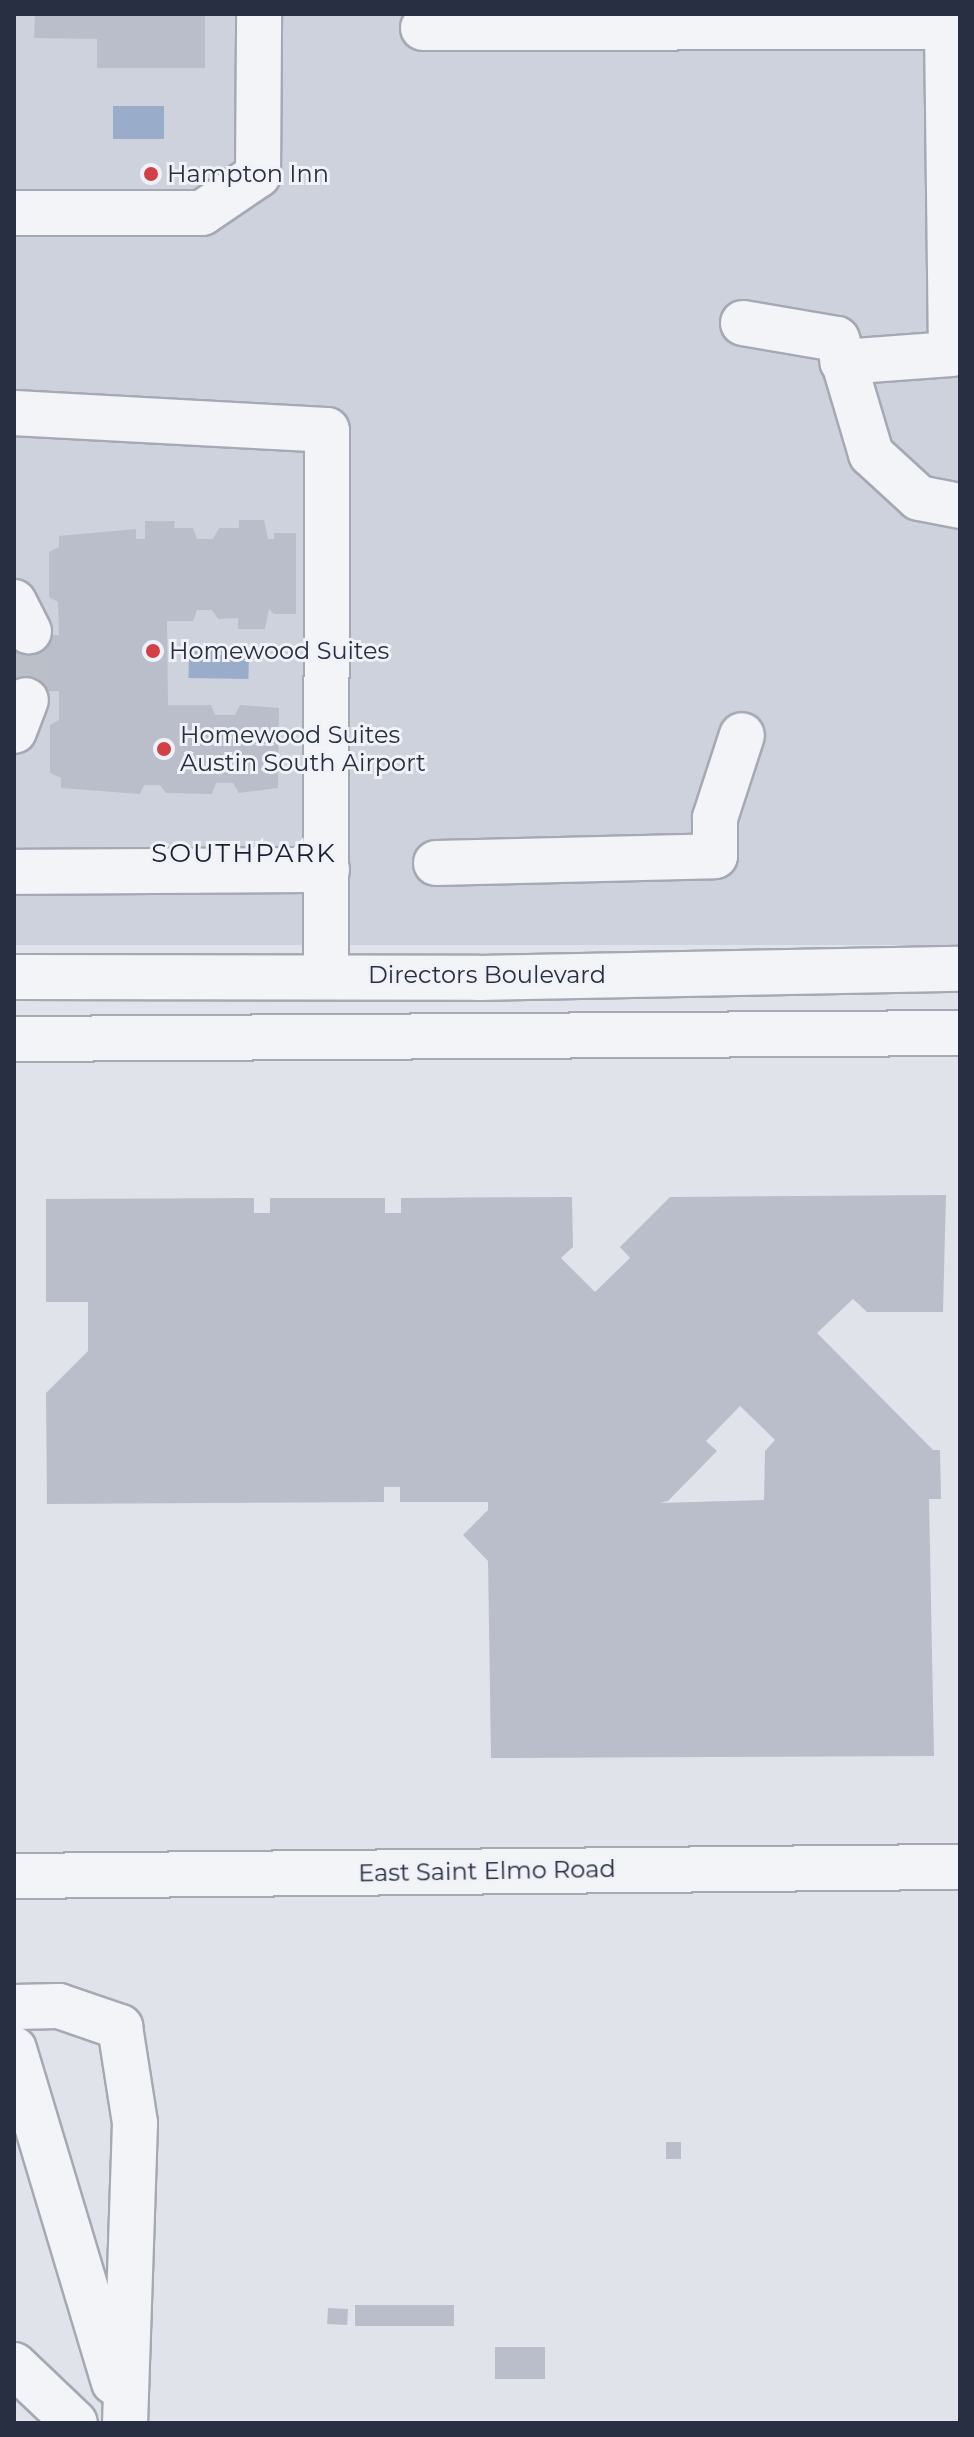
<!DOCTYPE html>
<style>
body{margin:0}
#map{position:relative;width:974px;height:2437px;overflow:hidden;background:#e0e3ea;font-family:Montserrat,sans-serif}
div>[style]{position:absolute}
.built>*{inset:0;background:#ced2dc;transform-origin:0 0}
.water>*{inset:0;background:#99adcb;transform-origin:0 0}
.building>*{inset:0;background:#babeca;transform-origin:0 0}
.minor-tunnel>*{height:44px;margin-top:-22px;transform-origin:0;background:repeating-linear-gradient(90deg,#bbbfc8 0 44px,transparent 0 66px)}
.roads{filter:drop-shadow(2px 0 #a5a9b4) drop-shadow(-2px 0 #a5a9b4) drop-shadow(0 2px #a5a9b4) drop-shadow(0 -2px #a5a9b4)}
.minor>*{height:44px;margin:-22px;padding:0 22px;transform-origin:22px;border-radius:22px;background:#f3f4f8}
.dots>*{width:22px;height:22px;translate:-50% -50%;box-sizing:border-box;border:4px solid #f0f2f7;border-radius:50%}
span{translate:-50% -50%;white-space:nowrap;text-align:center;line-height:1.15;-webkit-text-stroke:6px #f0f2f7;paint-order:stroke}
.poi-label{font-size:24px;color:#282f42}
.left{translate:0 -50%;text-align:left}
.street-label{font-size:24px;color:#282f42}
.neighbourhood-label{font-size:26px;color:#1a2033;letter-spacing:2px}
.frame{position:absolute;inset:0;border:16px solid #282f42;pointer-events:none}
</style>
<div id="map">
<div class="built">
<div style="left:14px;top:14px;width:946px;height:931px"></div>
</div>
<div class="water">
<div style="left:113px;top:106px;width:51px;height:33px"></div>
<div style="left:189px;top:648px;width:60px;height:30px;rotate:1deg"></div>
</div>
<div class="building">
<div style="clip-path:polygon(35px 14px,205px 14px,205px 68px,97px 68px,97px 39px,34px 38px)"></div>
<div style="clip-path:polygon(239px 520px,264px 520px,268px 539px,274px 539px,274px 533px,296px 533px,296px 614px,274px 614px,269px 609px,265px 629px,238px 629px,238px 618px,218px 619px,212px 610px,197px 610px,193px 621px,167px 621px,168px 705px,211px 705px,215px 715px,235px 715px,240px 705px,279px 708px,278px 788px,239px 793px,233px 783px,216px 783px,212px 794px,166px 793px,160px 785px,144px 785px,140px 794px,61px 788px,61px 778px,50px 773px,50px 725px,59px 720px,59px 691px,14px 692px,14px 636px,59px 635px,58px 602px,49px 597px,49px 552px,59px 547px,59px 536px,136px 529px,136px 539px,145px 539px,145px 521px,175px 521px,174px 528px,193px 528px,197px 539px,213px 539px,219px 528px,239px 528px)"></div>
<div style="clip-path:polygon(evenodd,946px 1195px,943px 1312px,867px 1312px,853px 1299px,817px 1333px,933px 1450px,940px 1450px,941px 1499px,929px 1499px,934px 1756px,491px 1758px,488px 1561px,463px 1535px,488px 1510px,488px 1502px,400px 1502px,400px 1487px,384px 1487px,384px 1502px,47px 1504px,46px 1393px,88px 1351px,88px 1302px,46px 1302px,46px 1199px,254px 1198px,254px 1213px,270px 1213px,270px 1198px,385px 1198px,385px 1213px,401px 1213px,401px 1198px,572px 1197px,573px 1247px,561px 1258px,595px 1292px,630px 1258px,620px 1247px,670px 1197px,946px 1195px,740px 1406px,775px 1440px,765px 1451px,764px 1500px,660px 1503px,668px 1501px,717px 1451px,706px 1441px,740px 1406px)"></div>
<div style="left:666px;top:2142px;width:15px;height:17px"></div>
<div style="left:355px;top:2305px;width:99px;height:21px"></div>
<div style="left:328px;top:2308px;width:20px;height:16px;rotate:3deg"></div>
<div style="left:495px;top:2347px;width:50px;height:32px"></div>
</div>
<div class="minor-tunnel">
<div style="left:26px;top:700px;width:69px;rotate:-87.5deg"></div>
</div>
<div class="roads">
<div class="minor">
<div style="left:423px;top:28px;width:524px;rotate:-0.11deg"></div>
<div style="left:947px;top:27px;width:327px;rotate:89.3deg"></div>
<div style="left:951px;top:354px;width:109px;rotate:175.8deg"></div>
<div style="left:14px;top:213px;width:188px"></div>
<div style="left:202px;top:213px;width:68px;rotate:-34.2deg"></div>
<div style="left:258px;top:175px;width:161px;rotate:-89.6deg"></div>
<div style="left:743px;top:323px;width:95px;rotate:9.7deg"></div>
<div style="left:837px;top:339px;width:120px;rotate:73.5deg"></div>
<div style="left:871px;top:454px;width:65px;rotate:42.5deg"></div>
<div style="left:919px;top:498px;width:42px;rotate:11deg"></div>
<div style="left:14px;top:413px;width:313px;rotate:3.1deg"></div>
<div style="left:327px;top:430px;width:545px;rotate:90.11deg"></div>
<div style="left:14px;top:602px;width:33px;rotate:63deg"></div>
<div style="left:14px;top:731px;width:33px;rotate:-69deg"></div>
<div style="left:436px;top:863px;width:279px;rotate:-1.4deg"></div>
<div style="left:715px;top:856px;width:38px;rotate:-90deg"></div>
<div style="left:715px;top:818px;width:87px;rotate:-72deg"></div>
<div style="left:14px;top:872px;width:313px;rotate:-0.4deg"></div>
<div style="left:14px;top:977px;width:465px;rotate:0.1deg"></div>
<div style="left:479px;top:978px;width:481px;rotate:-1.1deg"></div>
<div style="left:14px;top:1039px;width:946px;rotate:-0.36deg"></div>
<div style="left:14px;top:1876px;width:946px;rotate:-0.55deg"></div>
<div style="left:14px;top:2007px;width:45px;rotate:-1.3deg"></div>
<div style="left:59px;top:2006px;width:65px;rotate:19deg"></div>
<div style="left:120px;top:2027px;width:97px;rotate:81.1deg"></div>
<div style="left:135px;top:2123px;width:300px;rotate:91.9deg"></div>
<div style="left:14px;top:2049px;width:348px;rotate:73.3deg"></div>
<div style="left:14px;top:2365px;width:84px;rotate:43.6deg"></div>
</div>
</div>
<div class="dots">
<div style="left:151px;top:174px;background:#d44048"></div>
<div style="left:153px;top:651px;background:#d44048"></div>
<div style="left:164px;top:749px;background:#d44048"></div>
</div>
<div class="poi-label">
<span class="left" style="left:167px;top:174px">Hampton Inn</span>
<span class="left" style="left:169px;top:651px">Homewood Suites</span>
<span class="left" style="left:180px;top:749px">Homewood Suites<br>Austin South Airport</span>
</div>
<div class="street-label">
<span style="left:487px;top:975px">Directors Boulevard</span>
<span style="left:487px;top:1871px;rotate:-1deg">East Saint Elmo Road</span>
</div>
<div class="neighbourhood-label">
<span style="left:244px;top:854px">SOUTHPARK</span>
</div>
<div class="frame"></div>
</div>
